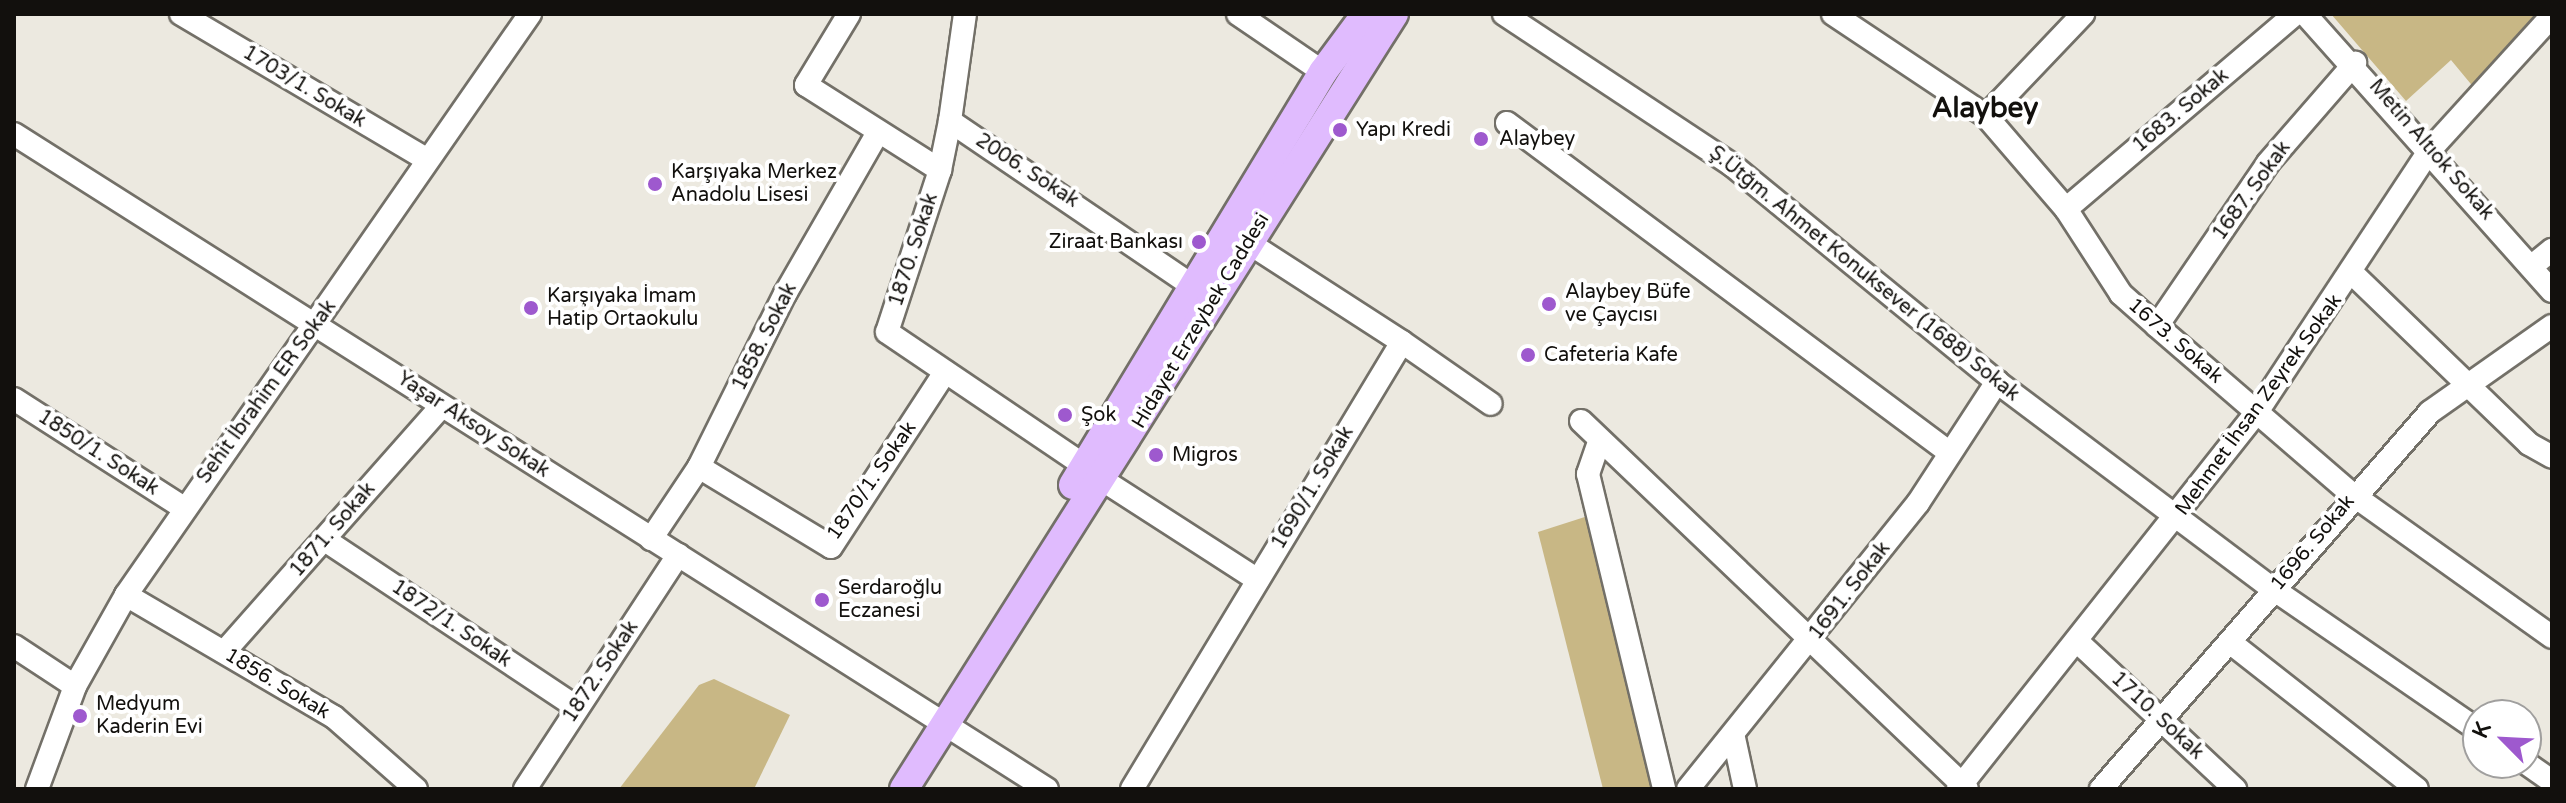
<!DOCTYPE html>
<meta charset="utf-8">
<style>
body{margin:0}
#map{position:relative;width:2566px;height:803px;overflow:hidden;background:#ece9e0;font-family:"Varela Round",sans-serif}
div>[style]{position:absolute}
.green>*{inset:0;background:#c8b785}
.roads{filter:drop-shadow(2px 0 #737068) drop-shadow(-2px 0 #737068) drop-shadow(0 2px #737068) drop-shadow(0 -2px #737068)}
.minor>*{height:22px;margin:-11px;padding:0 11px;transform-origin:11px;border-radius:11px;background:#fff}
.major>*{height:28px;margin:-14px;padding:0 14px;transform-origin:14px;border-radius:14px;background:#e0bbfe}
.dots>*{width:22px;height:22px;translate:-50% -50%;box-sizing:border-box;border:4px solid #fff;border-radius:50%}
span{translate:-50% -50%;white-space:nowrap;text-align:center;line-height:1.15;-webkit-text-stroke:8px #fff;paint-order:stroke}
.street-label{font-size:20px;color:#12100d}
.poi-label{font-size:20px;color:#12100d}
.left{translate:0 -50%;text-align:left}
.right{translate:-100% -50%;text-align:right}
.district-label{font-size:28px;color:#12100d;font-weight:700}
.frame{position:absolute;inset:0;border:16px solid #12100d;pointer-events:none}
.north{position:absolute;left:2462px;top:699px;width:80px;height:80px;box-sizing:border-box;background:#fff;border:2px solid #a09f9e;border-radius:50%;rotate:294deg;font-size:22px;font-weight:700;line-height:32px;text-align:center;color:#12100d}
.north::after{content:'';display:block;margin:auto;width:28px;height:36px;background:#9e59ce;clip-path:polygon(50% 0,100% 100%,50% 72%,0 100%)}
</style>
<div id="map">
<div class="green">
<div style="clip-path:polygon(2331px 14px,2542px 14px,2475px 89px,2451px 60px,2406px 101px)"></div>
<div style="clip-path:polygon(1591px 515px,1652px 789px,1603px 789px,1538px 532px)"></div>
<div style="clip-path:polygon(714px 679px,790px 715px,754px 789px,619px 789px,699px 685px)"></div>
</div>
<div class="roads">
<div class="minor">
<div style="left:181px;top:14px;width:285px;rotate:30.6deg"></div>
<div style="left:849px;top:14px;width:83px;rotate:121.2deg"></div>
<div style="left:806px;top:85px;width:159px;rotate:32.4deg"></div>
<div style="left:940px;top:170px;width:170px;rotate:108.1deg"></div>
<div style="left:887px;top:332px;width:239px;rotate:34.1deg"></div>
<div style="left:965px;top:14px;width:108px;rotate:98deg"></div>
<div style="left:950px;top:121px;width:292px;rotate:34.2deg"></div>
<div style="left:1238px;top:14px;width:103px;rotate:34.3deg"></div>
<div style="left:1504px;top:14px;width:273px;rotate:33.5deg"></div>
<div style="left:1732px;top:165px;width:343px;rotate:39.3deg"></div>
<div style="left:1997px;top:382px;width:345px;rotate:36.9deg"></div>
<div style="left:2273px;top:589px;width:249px;rotate:34.5deg"></div>
<div style="left:1833px;top:14px;width:184px;rotate:33.7deg"></div>
<div style="left:1986px;top:116px;width:123px;rotate:49.3deg"></div>
<div style="left:2066px;top:209px;width:101px;rotate:57.1deg"></div>
<div style="left:2121px;top:294px;width:48px;rotate:41.6deg"></div>
<div style="left:2157px;top:326px;width:259px;rotate:40.8deg"></div>
<div style="left:2353px;top:495px;width:244px;rotate:35.5deg"></div>
<div style="left:2305px;top:14px;width:371px;rotate:48.3deg"></div>
<div style="left:1986px;top:116px;width:141px;rotate:-46.4deg"></div>
<div style="left:1507px;top:123px;width:552px;rotate:36.68deg"></div>
<div style="left:14px;top:134px;width:1223px;rotate:32.38deg"></div>
<div style="left:940px;top:170px;width:50px;rotate:-78.5deg"></div>
<div style="left:2066px;top:209px;width:301px;rotate:-40.4deg"></div>
<div style="left:2532px;top:266px;width:26px;rotate:-39deg"></div>
<div style="left:2353px;top:274px;width:245px;rotate:44deg"></div>
<div style="left:2529px;top:444px;width:26px;rotate:29deg"></div>
<div style="left:2157px;top:326px;width:197px;rotate:-55.7deg"></div>
<div style="left:2268px;top:163px;width:133px;rotate:-49deg"></div>
<div style="left:1402px;top:342px;width:108px;rotate:34.9deg"></div>
<div style="left:14px;top:399px;width:200px;rotate:32.7deg"></div>
<div style="left:1581px;top:421px;width:533px;rotate:43.63deg"></div>
<div style="left:1599px;top:442px;width:34px;rotate:109deg"></div>
<div style="left:1588px;top:474px;width:324px;rotate:76.4deg"></div>
<div style="left:699px;top:467px;width:154px;rotate:31.2deg"></div>
<div style="left:831px;top:547px;width:209px;rotate:-56.9deg"></div>
<div style="left:1098px;top:477px;width:190px;rotate:32.8deg"></div>
<div style="left:651px;top:539px;width:87px;rotate:-56.3deg"></div>
<div style="left:699px;top:467px;width:193px;rotate:-63.6deg"></div>
<div style="left:785px;top:294px;width:185px;rotate:-60.1deg"></div>
<div style="left:325px;top:540px;width:301px;rotate:33.6deg"></div>
<div style="left:126px;top:595px;width:241px;rotate:30.4deg"></div>
<div style="left:334px;top:717px;width:109px;rotate:41.3deg"></div>
<div style="left:2079px;top:643px;width:214px;rotate:43.1deg"></div>
<div style="left:2231px;top:643px;width:236px;rotate:38.1deg"></div>
<div style="left:14px;top:646px;width:73px;rotate:33.3deg"></div>
<div style="left:224px;top:652px;width:327px;rotate:-48.5deg"></div>
<div style="left:1734px;top:738px;width:52px;rotate:77.8deg"></div>
<div style="left:2526px;top:763px;width:32px;rotate:35deg"></div>
<div style="left:37px;top:789px;width:110px;rotate:-69.7deg"></div>
<div style="left:75px;top:686px;width:104px;rotate:-60.7deg"></div>
<div style="left:126px;top:595px;width:708px;rotate:-55.19deg"></div>
<div style="left:525px;top:789px;width:280px;rotate:-56.8deg"></div>
<div style="left:1132px;top:789px;width:522px;rotate:-58.87deg"></div>
<div style="left:1402px;top:342px;width:182px;rotate:-147.1deg"></div>
<div style="left:1688px;top:789px;width:367px;rotate:-51.2deg"></div>
<div style="left:1918px;top:503px;width:145px;rotate:-56.9deg"></div>
<div style="left:1958px;top:789px;width:481px;rotate:-51.6deg"></div>
<div style="left:2257px;top:412px;width:313px;rotate:-56.6deg"></div>
<div style="left:2429px;top:151px;width:183px;rotate:-47.7deg"></div>
<div style="left:2101px;top:789px;width:500px;rotate:-48.89deg"></div>
<div style="left:2430px;top:412px;width:149px;rotate:-35.2deg"></div>
</div>
<div class="major">
<div style="left:1073px;top:485px;width:483px;rotate:-58.8deg"></div>
<div style="left:1323px;top:72px;width:72px;rotate:-53.4deg"></div>
<div style="left:904px;top:789px;width:917px;rotate:-57.7deg"></div>
</div>
</div>
<div class="dots">
<div style="left:1340px;top:130px;background:#9e59ce"></div>
<div style="left:1481px;top:139px;background:#9e59ce"></div>
<div style="left:655px;top:184px;background:#9e59ce"></div>
<div style="left:1199px;top:242px;background:#9e59ce"></div>
<div style="left:1549px;top:304px;background:#9e59ce"></div>
<div style="left:531px;top:308px;background:#9e59ce"></div>
<div style="left:1528px;top:355px;background:#9e59ce"></div>
<div style="left:1065px;top:415px;background:#9e59ce"></div>
<div style="left:1156px;top:455px;background:#9e59ce"></div>
<div style="left:822px;top:600px;background:#9e59ce"></div>
<div style="left:80px;top:716px;background:#9e59ce"></div>
</div>
<div class="street-label">
<span style="left:304px;top:87px;rotate:31deg">1703/1. Sokak</span>
<span style="left:2181px;top:111px;rotate:-40deg">1683. Sokak</span>
<span style="left:2431px;top:150px;rotate:49deg">Metin Altıok Sokak</span>
<span style="left:1027px;top:171px;rotate:33deg">2006. Sokak</span>
<span style="left:2252px;top:191px;rotate:-54deg">1687. Sokak</span>
<span style="left:914px;top:250px;rotate:-72deg">1870. Sokak</span>
<span style="left:1864px;top:274px;rotate:39deg">Ş.Ütğm. Ahmet Konuksever (1688) Sokak</span>
<span style="left:1201px;top:321px;rotate:-59deg">Hidayet Erzeybek Caddesi</span>
<span style="left:765px;top:337px;rotate:-63deg">1858. Sokak</span>
<span style="left:2175px;top:341px;rotate:41deg">1673. Sokak</span>
<span style="left:267px;top:392px;rotate:-54deg">Sehit İbrahim ER Sokak</span>
<span style="left:2259px;top:405px;rotate:-54deg">Mehmet İhsan Zeyrek Sokak</span>
<span style="left:473px;top:425px;rotate:33deg">Yaşar Aksoy Sokak</span>
<span style="left:98px;top:453px;rotate:33deg">1850/1. Sokak</span>
<span style="left:872px;top:481px;rotate:-55deg">1870/1. Sokak</span>
<span style="left:1313px;top:488px;rotate:-59deg">1690/1. Sokak</span>
<span style="left:333px;top:530px;rotate:-49deg">1871. Sokak</span>
<span style="left:2313px;top:543px;rotate:-50deg">1696. Sokak</span>
<span style="left:1850px;top:591px;rotate:-52deg">1691. Sokak</span>
<span style="left:451px;top:624px;rotate:34deg">1872/1. Sokak</span>
<span style="left:601px;top:672px;rotate:-56deg">1872. Sokak</span>
<span style="left:277px;top:684px;rotate:31deg">1856. Sokak</span>
<span style="left:2157px;top:716px;rotate:43deg">1710. Sokak</span>
</div>
<div class="poi-label">
<span class="left" style="left:1356px;top:130px">Yapı Kredi</span>
<span class="left" style="left:1499px;top:139px">Alaybey</span>
<span class="left" style="left:671px;top:184px">Karşıyaka Merkez<br>Anadolu Lisesi</span>
<span class="right" style="left:1183px;top:242px">Ziraat Bankası</span>
<span class="left" style="left:1565px;top:304px">Alaybey Büfe<br>ve Çaycısı</span>
<span class="left" style="left:547px;top:308px">Karşıyaka İmam<br>Hatip Ortaokulu</span>
<span class="left" style="left:1544px;top:355px">Cafeteria Kafe</span>
<span class="left" style="left:1081px;top:415px">Şok</span>
<span class="left" style="left:1172px;top:455px">Migros</span>
<span class="left" style="left:838px;top:600px">Serdaroğlu<br>Eczanesi</span>
<span class="left" style="left:96px;top:716px">Medyum<br>Kaderin Evi</span>
</div>
<div class="district-label">
<span style="left:1985px;top:108px">Alaybey</span>
</div>
<div class="frame"></div>
<div class="north">K</div>
</div>
